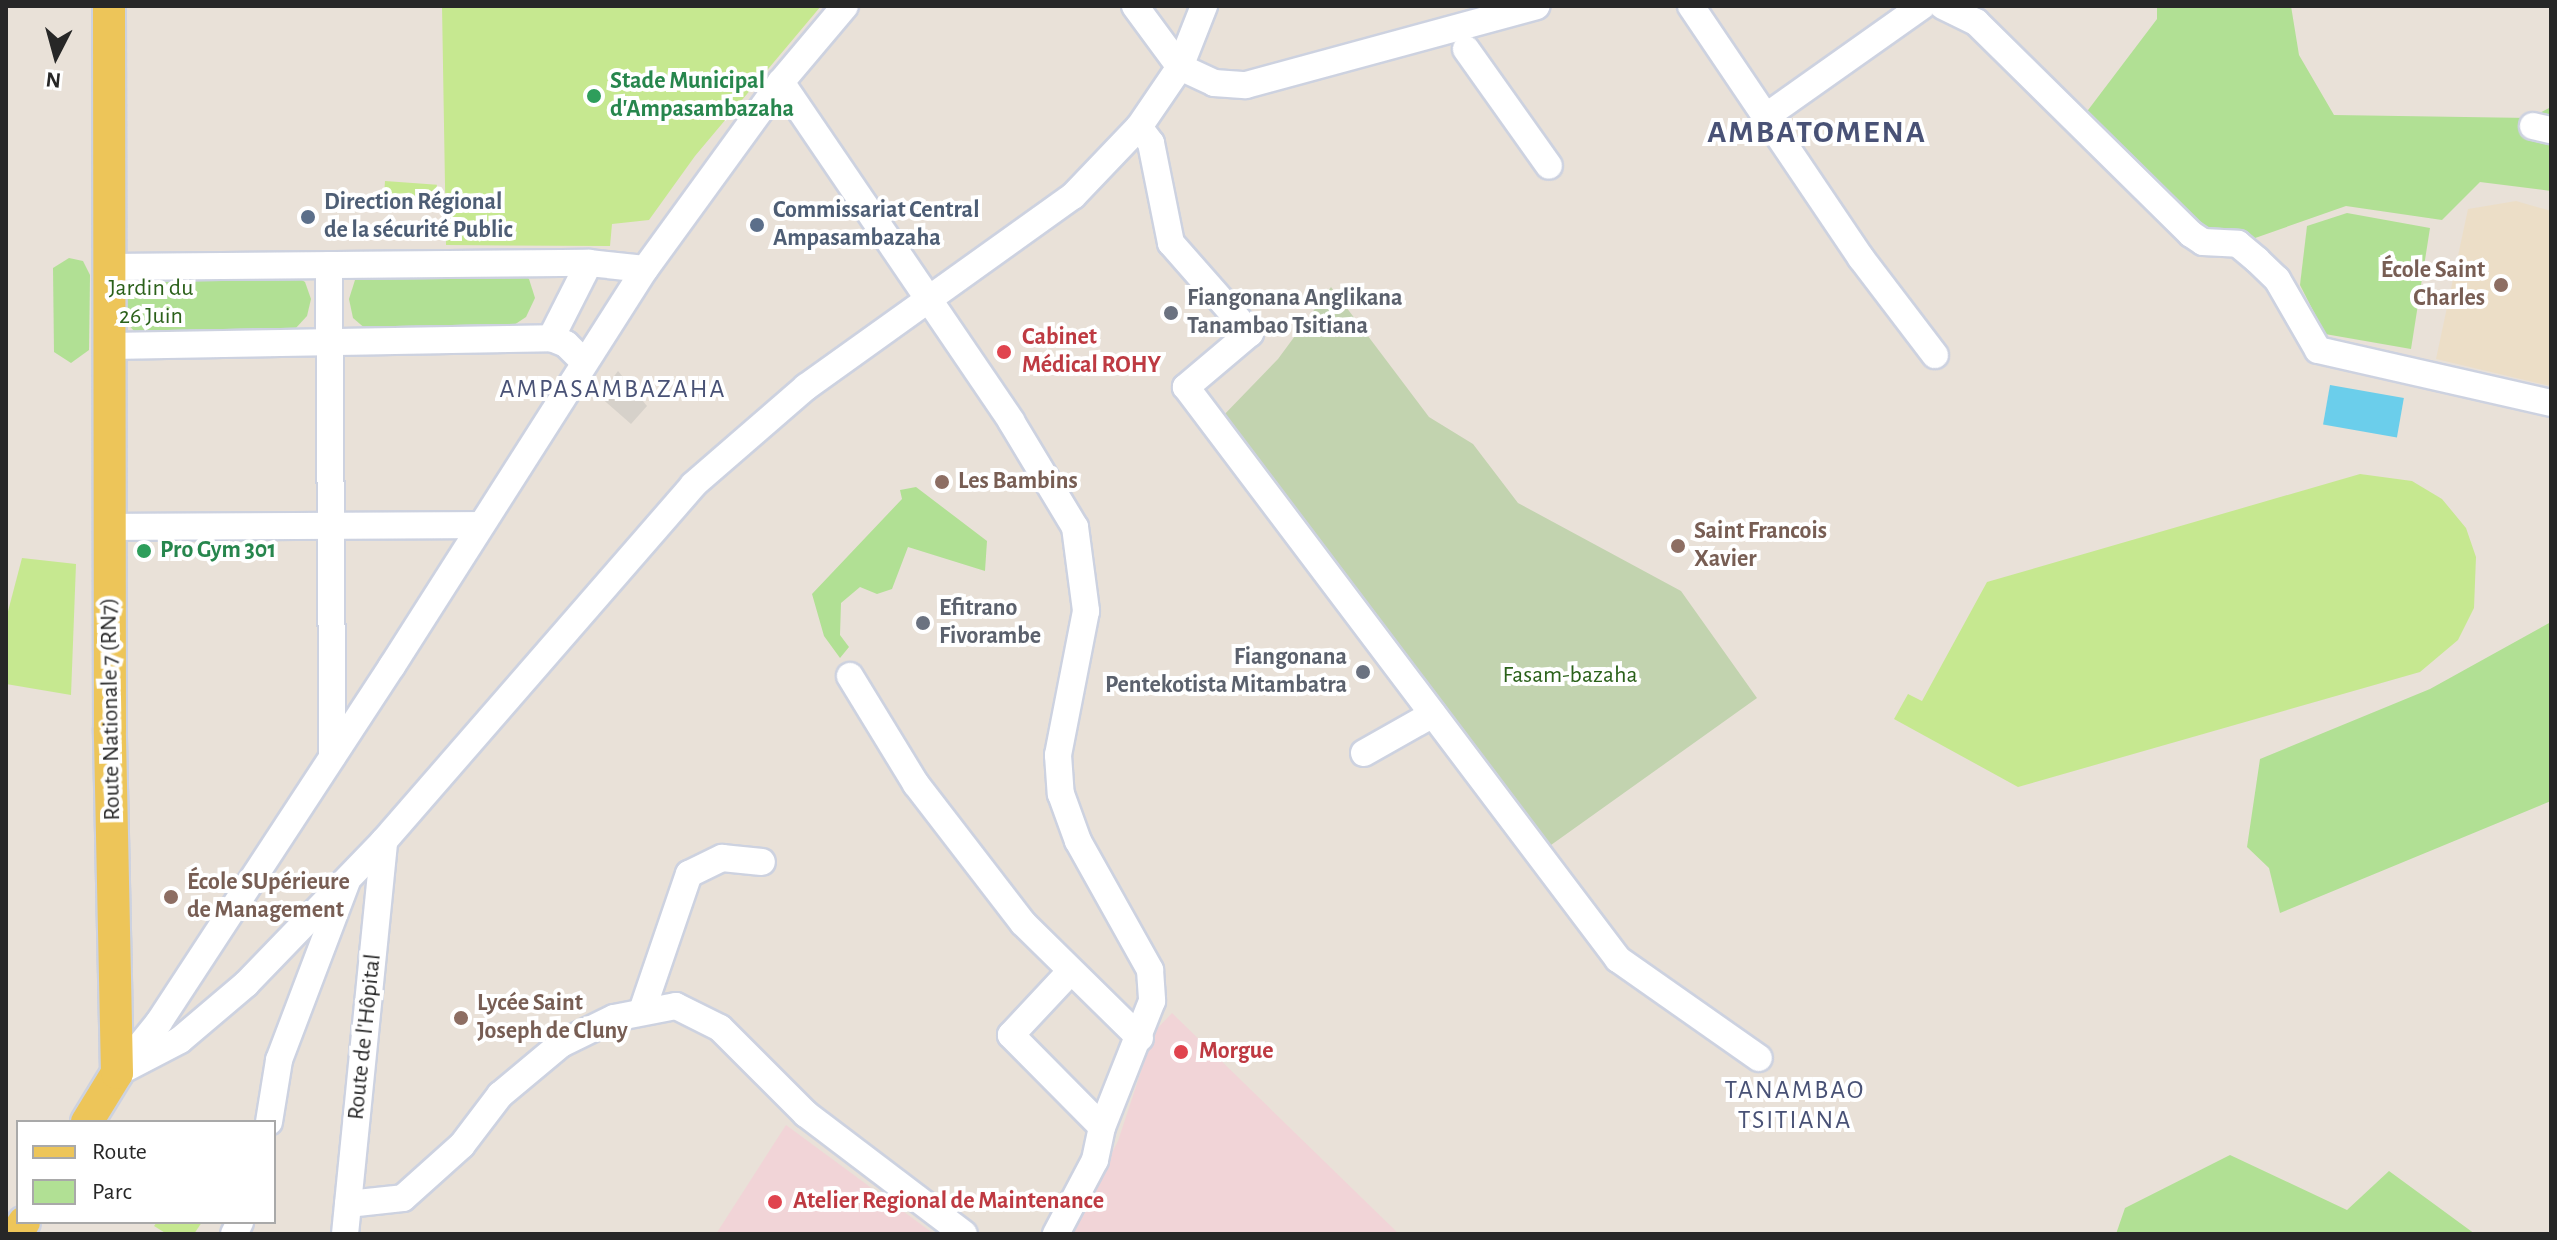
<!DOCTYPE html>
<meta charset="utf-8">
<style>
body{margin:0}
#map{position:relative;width:2557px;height:1240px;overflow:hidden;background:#e9e1d8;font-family:"Alegreya Sans",sans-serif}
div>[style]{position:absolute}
.education>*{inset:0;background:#ecdec7}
.medical>*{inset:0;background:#f1d4d7}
.green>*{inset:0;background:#b1e094}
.cemetery>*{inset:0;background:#c2d3af}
.pitch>*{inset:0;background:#c6e890;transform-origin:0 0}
.plaza>*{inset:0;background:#d6d1ca}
.water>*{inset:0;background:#6bceeb;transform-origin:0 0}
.roads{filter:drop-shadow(2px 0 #cdd2e0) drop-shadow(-2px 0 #cdd2e0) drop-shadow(0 2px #cdd2e0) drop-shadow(0 -2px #cdd2e0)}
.minor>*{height:26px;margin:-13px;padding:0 13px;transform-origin:13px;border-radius:13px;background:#fff}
.major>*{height:32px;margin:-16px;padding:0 16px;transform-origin:16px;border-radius:16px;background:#edc559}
.dots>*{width:22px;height:22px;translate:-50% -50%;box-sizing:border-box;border:4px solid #fff;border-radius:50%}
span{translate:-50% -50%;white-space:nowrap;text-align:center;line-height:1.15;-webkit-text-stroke:8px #fff;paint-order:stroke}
.leisure-label{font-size:24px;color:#27864d;font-weight:700}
.left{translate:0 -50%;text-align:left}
.service-label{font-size:24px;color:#4e5e75;font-weight:700}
.education-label{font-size:24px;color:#785e54;font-weight:700}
.right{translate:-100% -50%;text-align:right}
.park-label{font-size:24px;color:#2b611a}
.worship-label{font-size:24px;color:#5b616d;font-weight:700}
.health-label{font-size:24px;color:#be3a42;font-weight:700}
.street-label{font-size:24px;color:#272727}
.neighbourhood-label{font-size:26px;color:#495276;letter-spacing:2px}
.district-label{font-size:32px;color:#495276;font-weight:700;letter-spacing:2px}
.frame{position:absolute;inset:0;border:8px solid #272727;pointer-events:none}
.legend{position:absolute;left:16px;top:1120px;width:260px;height:104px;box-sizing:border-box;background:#fff;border:2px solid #a9a9a9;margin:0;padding:10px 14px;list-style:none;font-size:24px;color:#272727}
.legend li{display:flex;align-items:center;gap:16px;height:40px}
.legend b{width:40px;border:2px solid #a9a9a9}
.north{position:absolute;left:16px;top:16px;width:80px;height:80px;-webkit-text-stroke:6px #fff;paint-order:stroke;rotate:186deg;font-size:22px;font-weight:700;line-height:32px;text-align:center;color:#272727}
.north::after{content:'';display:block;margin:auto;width:28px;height:36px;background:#272727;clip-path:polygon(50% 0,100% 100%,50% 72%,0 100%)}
</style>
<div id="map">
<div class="education">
<div style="clip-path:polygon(2516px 201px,2551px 211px,2551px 386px,2436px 359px,2468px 209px)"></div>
</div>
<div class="medical">
<div style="clip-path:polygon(1172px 1013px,1399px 1234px,1071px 1234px,1118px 1141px,1154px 1032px)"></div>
<div style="clip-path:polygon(786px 1125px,934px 1234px,716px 1234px)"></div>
</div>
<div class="green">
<div style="clip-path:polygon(2157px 6px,2291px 6px,2299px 55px,2334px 115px,2530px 118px,2551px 107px,2551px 191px,2480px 182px,2442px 220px,2346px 206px,2238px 244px,2220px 243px,2079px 122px,2157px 19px)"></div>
<div style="clip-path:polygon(2347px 213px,2430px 228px,2411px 349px,2325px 334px,2300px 285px,2307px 226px)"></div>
<div style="clip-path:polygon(69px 258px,83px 261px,90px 275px,89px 350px,71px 363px,54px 352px,53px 268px)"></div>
<div style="clip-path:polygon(515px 269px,529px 279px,535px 298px,526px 317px,514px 325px,367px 330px,353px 318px,349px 299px,355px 280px,369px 271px)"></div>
<div style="clip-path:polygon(140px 274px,292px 274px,305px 282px,311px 299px,307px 316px,295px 329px,136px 333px,123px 319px,124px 283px)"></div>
<div style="clip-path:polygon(916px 487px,987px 541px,985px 571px,908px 547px,892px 589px,877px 594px,860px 587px,841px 603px,840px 635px,849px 647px,840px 658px,824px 636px,812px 594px,902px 499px,900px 490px)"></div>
<div style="clip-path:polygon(2551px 622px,2551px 801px,2280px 913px,2269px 868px,2247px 847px,2260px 759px,2430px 689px)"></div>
<div style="clip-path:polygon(2230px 1155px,2347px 1210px,2389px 1171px,2475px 1234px,2116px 1234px,2125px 1208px)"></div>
</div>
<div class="cemetery">
<div style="clip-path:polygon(1331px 287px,1429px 417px,1473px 444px,1518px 503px,1681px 591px,1757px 698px,1544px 850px,1220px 419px,1278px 359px)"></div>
</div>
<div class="pitch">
<div style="clip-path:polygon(442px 6px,821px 6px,695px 156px,649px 220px,612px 224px,610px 246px,446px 245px)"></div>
<div style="left:385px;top:181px;width:52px;height:25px;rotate:4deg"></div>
<div style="clip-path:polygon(2360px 474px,2412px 481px,2442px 499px,2466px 528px,2476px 557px,2474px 608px,2458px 640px,2420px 672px,2018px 787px,1894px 719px,1908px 694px,1922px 701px,1987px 582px)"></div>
<div style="clip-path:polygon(22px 558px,76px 564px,71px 695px,6px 684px,6px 619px)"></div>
<div style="clip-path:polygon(157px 1222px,202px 1222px,194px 1234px,167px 1234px,154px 1226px)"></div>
</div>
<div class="plaza">
<div style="clip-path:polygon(618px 371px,647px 406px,631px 424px,599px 396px)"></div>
</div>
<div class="water">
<div style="left:2330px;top:385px;width:75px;height:40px;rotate:10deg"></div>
</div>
<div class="roads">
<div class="minor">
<div style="left:1135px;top:6px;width:76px;rotate:53.6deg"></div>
<div style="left:1180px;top:67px;width:38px;rotate:25deg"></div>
<div style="left:1214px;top:83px;width:32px;rotate:4deg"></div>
<div style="left:1246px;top:85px;width:301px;rotate:-15.2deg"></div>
<div style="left:1691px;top:6px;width:304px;rotate:56deg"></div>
<div style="left:1861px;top:258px;width:122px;rotate:52.7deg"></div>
<div style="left:1943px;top:6px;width:37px;rotate:26deg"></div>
<div style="left:1976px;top:22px;width:302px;rotate:44.6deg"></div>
<div style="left:2191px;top:234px;width:14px;rotate:34deg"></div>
<div style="left:2203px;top:242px;width:35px;rotate:3deg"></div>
<div style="left:2238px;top:244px;width:25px;rotate:40deg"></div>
<div style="left:2257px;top:260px;width:28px;rotate:44deg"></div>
<div style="left:2277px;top:279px;width:82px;rotate:60deg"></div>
<div style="left:2318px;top:350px;width:239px;rotate:12.8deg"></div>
<div style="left:1466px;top:49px;width:143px;rotate:54.6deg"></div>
<div style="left:781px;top:82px;width:410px;rotate:55.8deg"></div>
<div style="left:1011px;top:421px;width:124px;rotate:58.9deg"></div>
<div style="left:1075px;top:527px;width:85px;rotate:82.5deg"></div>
<div style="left:1086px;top:611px;width:147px;rotate:101deg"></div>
<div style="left:1058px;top:755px;width:39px;rotate:86deg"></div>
<div style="left:1061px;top:794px;width:50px;rotate:70.1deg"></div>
<div style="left:1078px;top:841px;width:148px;rotate:60.8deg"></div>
<div style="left:1150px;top:970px;width:31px;rotate:86deg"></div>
<div style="left:1152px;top:1001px;width:136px;rotate:111.6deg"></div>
<div style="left:1102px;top:1127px;width:34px;rotate:102deg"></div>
<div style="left:1095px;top:1160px;width:84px;rotate:117.8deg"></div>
<div style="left:1768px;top:115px;width:189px;rotate:-35.3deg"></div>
<div style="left:2533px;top:126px;width:18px;rotate:13deg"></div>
<div style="left:1139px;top:127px;width:20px;rotate:53deg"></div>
<div style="left:1151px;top:143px;width:102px;rotate:78.7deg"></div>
<div style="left:1171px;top:243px;width:120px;rotate:48.7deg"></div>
<div style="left:1250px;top:333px;width:84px;rotate:139.8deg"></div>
<div style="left:1186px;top:387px;width:717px;rotate:52.94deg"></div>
<div style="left:1618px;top:959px;width:172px;rotate:35.1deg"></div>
<div style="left:329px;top:265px;width:491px;rotate:89.6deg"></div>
<div style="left:110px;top:267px;width:479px;rotate:-0.5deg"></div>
<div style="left:589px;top:263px;width:56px;rotate:6.1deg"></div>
<div style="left:551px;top:338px;width:84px;rotate:-63.1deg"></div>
<div style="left:110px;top:346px;width:441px;rotate:-1deg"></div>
<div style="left:551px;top:338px;width:16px;rotate:22deg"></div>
<div style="left:566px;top:344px;width:25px;rotate:45deg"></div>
<div style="left:110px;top:527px;width:370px;rotate:-0.3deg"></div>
<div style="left:850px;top:676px;width:127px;rotate:58.6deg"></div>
<div style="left:916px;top:784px;width:175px;rotate:52.4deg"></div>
<div style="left:1023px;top:923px;width:164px;rotate:44.5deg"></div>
<div style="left:1364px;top:753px;width:79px;rotate:-29.5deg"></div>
<div style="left:1069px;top:973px;width:85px;rotate:133.1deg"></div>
<div style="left:1011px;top:1035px;width:129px;rotate:45.3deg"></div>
<div style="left:642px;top:1011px;width:145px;rotate:-71.1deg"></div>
<div style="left:689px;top:874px;width:37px;rotate:-26deg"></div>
<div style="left:722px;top:858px;width:40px;rotate:5.7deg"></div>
<div style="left:125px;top:1064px;width:54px;rotate:-51deg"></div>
<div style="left:159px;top:1022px;width:425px;rotate:-56.8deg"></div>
<div style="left:392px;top:666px;width:471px;rotate:-57.5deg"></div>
<div style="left:645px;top:269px;width:231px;rotate:-54deg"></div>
<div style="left:781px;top:82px;width:99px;rotate:-49.9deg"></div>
<div style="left:117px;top:1073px;width:71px;rotate:-27.6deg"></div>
<div style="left:180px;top:1040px;width:87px;rotate:-40.3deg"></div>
<div style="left:246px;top:984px;width:199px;rotate:-46deg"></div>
<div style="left:384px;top:841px;width:471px;rotate:-49deg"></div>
<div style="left:693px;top:485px;width:150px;rotate:-40.9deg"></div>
<div style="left:806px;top:387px;width:328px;rotate:-35.6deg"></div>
<div style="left:1073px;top:196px;width:95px;rotate:-46.3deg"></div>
<div style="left:1139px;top:127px;width:73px;rotate:-55.7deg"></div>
<div style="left:1180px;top:67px;width:66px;rotate:-68.5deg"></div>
<div style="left:269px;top:1122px;width:63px;rotate:-80.8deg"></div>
<div style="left:279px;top:1060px;width:191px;rotate:-69.2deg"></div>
<div style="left:348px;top:1204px;width:55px;rotate:-6.2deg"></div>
<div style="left:403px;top:1198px;width:79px;rotate:-41.9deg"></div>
<div style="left:462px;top:1145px;width:63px;rotate:-52.8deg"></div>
<div style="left:500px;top:1095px;width:80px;rotate:-39.9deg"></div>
<div style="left:561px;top:1044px;width:59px;rotate:-26.1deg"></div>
<div style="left:614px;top:1018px;width:63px;rotate:-11deg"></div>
<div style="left:676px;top:1006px;width:49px;rotate:26.6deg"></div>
<div style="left:720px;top:1028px;width:122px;rotate:45deg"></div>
<div style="left:806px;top:1114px;width:198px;rotate:37.2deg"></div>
<div style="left:234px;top:1234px;width:13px;rotate:-63deg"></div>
<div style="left:345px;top:1234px;width:395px;rotate:-84.3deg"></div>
</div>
<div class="major">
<div style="left:87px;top:1122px;width:57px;rotate:-58.5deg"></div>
<div style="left:117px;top:1073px;width:344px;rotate:-91.2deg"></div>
<div style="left:110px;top:729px;width:723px;rotate:-90.08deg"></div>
<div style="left:16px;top:1234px;width:14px;rotate:-56deg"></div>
</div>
</div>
<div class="dots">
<div style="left:594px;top:96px;background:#2e9e5b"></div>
<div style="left:308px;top:217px;background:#5c6f8a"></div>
<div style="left:757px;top:225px;background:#5c6f8a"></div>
<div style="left:2501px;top:285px;background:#8d6e63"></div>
<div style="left:1171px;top:313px;background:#6b7280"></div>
<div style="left:1004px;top:352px;background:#e0444e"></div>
<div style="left:942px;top:482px;background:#8d6e63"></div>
<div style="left:1678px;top:546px;background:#8d6e63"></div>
<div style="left:144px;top:551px;background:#2e9e5b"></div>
<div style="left:923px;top:623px;background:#6b7280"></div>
<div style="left:1363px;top:672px;background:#6b7280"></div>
<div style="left:171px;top:897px;background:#8d6e63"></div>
<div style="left:461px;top:1018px;background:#8d6e63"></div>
<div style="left:1181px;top:1052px;background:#e0444e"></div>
<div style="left:775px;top:1202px;background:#e0444e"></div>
</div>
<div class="leisure-label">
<span class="left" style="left:610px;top:96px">Stade Municipal<br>d'Ampasambazaha</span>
<span class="left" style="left:160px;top:551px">Pro Gym 301</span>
</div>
<div class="service-label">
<span class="left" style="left:324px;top:217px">Direction Régional<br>de la sécurité Public</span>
<span class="left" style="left:773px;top:225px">Commissariat Central<br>Ampasambazaha</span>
</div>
<div class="education-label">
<span class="right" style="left:2485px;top:285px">École Saint<br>Charles</span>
<span class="left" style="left:958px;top:482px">Les Bambins</span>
<span class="left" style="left:1694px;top:546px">Saint Francois<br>Xavier</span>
<span class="left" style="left:187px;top:897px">École SUpérieure<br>de Management</span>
<span class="left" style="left:477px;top:1018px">Lycée Saint<br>Joseph de Cluny</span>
</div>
<div class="park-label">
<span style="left:151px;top:303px">Jardin du<br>26 Juin</span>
<span style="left:1570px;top:676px">Fasam-bazaha</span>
</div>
<div class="worship-label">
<span class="left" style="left:1187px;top:313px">Fiangonana Anglikana<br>Tanambao Tsitiana</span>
<span class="left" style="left:939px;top:623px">Efitrano<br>Fivorambe</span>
<span class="right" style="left:1347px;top:672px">Fiangonana<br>Pentekotista Mitambatra</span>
</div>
<div class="health-label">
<span class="left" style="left:1022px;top:352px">Cabinet<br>Médical ROHY</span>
<span class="left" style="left:1199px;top:1052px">Morgue</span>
<span class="left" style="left:793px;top:1202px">Atelier Regional de Maintenance</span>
</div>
<div class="street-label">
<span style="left:111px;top:709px;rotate:-91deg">Route Nationale 7 (RN7)</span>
<span style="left:365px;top:1037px;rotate:-84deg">Route de l'Hôpital</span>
</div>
<div class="neighbourhood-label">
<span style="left:613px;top:390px">AMPASAMBAZAHA</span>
<span style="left:1795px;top:1106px">TANAMBAO<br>TSITIANA</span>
</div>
<div class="district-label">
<span style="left:1817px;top:132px">AMBATOMENA</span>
</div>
<div class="frame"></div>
<ul class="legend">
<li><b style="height:10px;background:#edc559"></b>Route</li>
<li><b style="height:22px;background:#b1e094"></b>Parc</li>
</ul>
<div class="north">N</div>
</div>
